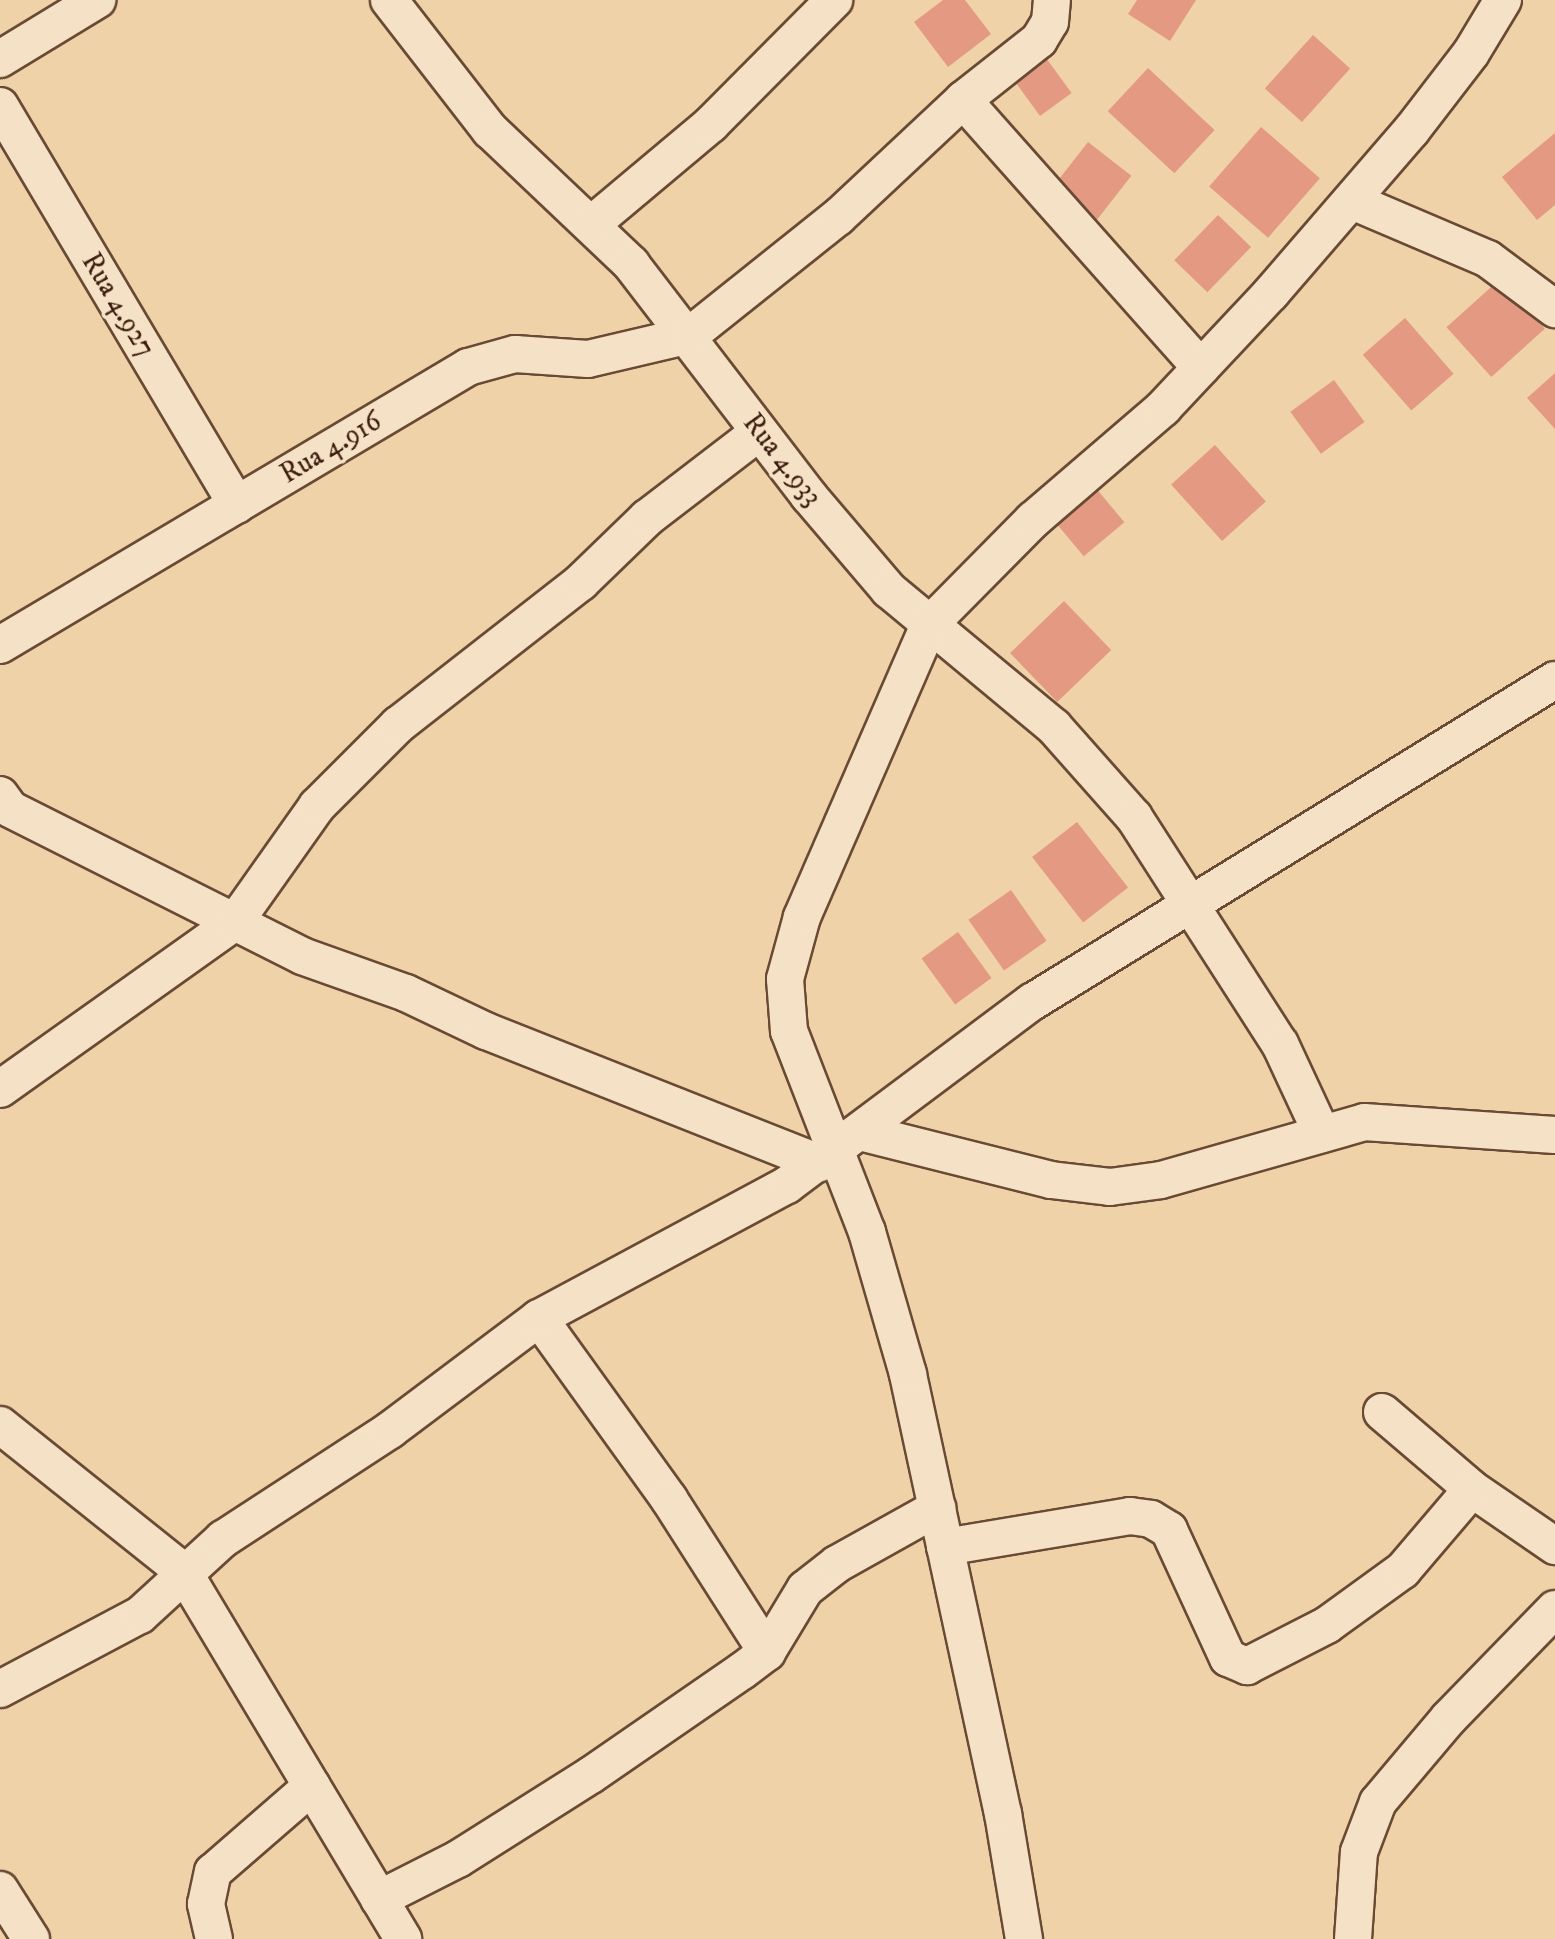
<!DOCTYPE html>
<style>
body{margin:0}
#map{position:relative;width:1555px;height:1939px;overflow:hidden;background:#efd2a8;font-family:"IM FELL DW Pica",serif}
div>[style]{position:absolute}
.building>*{inset:0;background:#e49a82;transform-origin:0 0}
.roads{filter:drop-shadow(2px 0 #694a34) drop-shadow(-2px 0 #694a34) drop-shadow(0 2px #694a34) drop-shadow(0 -2px #694a34)}
.street>*{height:36px;margin:-18px;padding:0 18px;transform-origin:18px;border-radius:18px;background:#f5e2c6}
span{translate:-50% -50%;white-space:nowrap;text-align:center;line-height:1.15;-webkit-text-stroke:7px #f5e2c6;paint-order:stroke}
.street-label{font-size:28px;color:#3c1c0e}
</style>
<div id="map">
<div class="building">
<div style="clip-path:polygon(943px 0,965px 0,991px 34px,948px 67px,914px 22px)"></div>
<div style="clip-path:polygon(1137px 0,1196px 0,1170px 41px,1128px 14px)"></div>
<div style="left:1313px;top:35px;width:50px;height:72px;rotate:42deg"></div>
<div style="left:1041px;top:51px;width:52px;height:39px;rotate:54deg"></div>
<div style="left:1148px;top:68px;width:91px;height:59px;rotate:43deg"></div>
<div style="left:1261px;top:127px;width:78px;height:79px;rotate:41deg"></div>
<div style="clip-path:polygon(1555px 133px,1555px 205px,1537px 220px,1502px 177px)"></div>
<div style="left:1088px;top:142px;width:55px;height:65px;rotate:38deg"></div>
<div style="left:1218px;top:215px;width:46px;height:63px;rotate:44deg"></div>
<div style="left:1500px;top:279px;width:67px;height:72px;rotate:48deg"></div>
<div style="left:1405px;top:318px;width:74px;height:56px;rotate:49deg"></div>
<div style="clip-path:polygon(1555px 373px,1555px 429px,1527px 398px)"></div>
<div style="left:1334px;top:380px;width:52px;height:54px;rotate:54deg"></div>
<div style="left:1215px;top:445px;width:76px;height:59px;rotate:48deg"></div>
<div style="left:1089px;top:480px;width:55px;height:53px;rotate:50deg"></div>
<div style="left:1064px;top:601px;width:68px;height:75px;rotate:46deg"></div>
<div style="left:1077px;top:822px;width:83px;height:57px;rotate:52deg"></div>
<div style="left:1011px;top:890px;width:62px;height:52px;rotate:55deg"></div>
<div style="left:958px;top:932px;width:57px;height:45px;rotate:54deg"></div>
</div>
<div class="roads">
<div class="street">
<div style="left:389px;top:0;width:165px;rotate:52.2deg"></div>
<div style="left:490px;top:130px;width:195px;rotate:43.5deg"></div>
<div style="left:631px;top:264px;width:292px;rotate:52.5deg"></div>
<div style="left:809px;top:496px;width:123px;rotate:49.6deg"></div>
<div style="left:889px;top:590px;width:214px;rotate:39.7deg"></div>
<div style="left:1054px;top:727px;width:120px;rotate:48.4deg"></div>
<div style="left:1134px;top:817px;width:270px;rotate:57.3deg"></div>
<div style="left:1280px;top:1044px;width:99px;rotate:65deg"></div>
<div style="left:0;top:59px;width:114px;rotate:-31.3deg"></div>
<div style="left:963px;top:100px;width:358px;rotate:48.4deg"></div>
<div style="left:0;top:106px;width:464px;rotate:59.3deg"></div>
<div style="left:1352px;top:201px;width:148px;rotate:23.1deg"></div>
<div style="left:1488px;top:259px;width:84px;rotate:36.7deg"></div>
<div style="left:592px;top:224px;width:155px;rotate:-40deg"></div>
<div style="left:711px;top:124px;width:175px;rotate:-45.2deg"></div>
<div style="left:0;top:645px;width:544px;rotate:-30.71deg"></div>
<div style="left:468px;top:367px;width:49px;rotate:-15.5deg"></div>
<div style="left:515px;top:354px;width:73px;rotate:3.9deg"></div>
<div style="left:588px;top:359px;width:105px;rotate:-13.2deg"></div>
<div style="left:690px;top:335px;width:189px;rotate:-38.6deg"></div>
<div style="left:838px;top:217px;width:171px;rotate:-43.1deg"></div>
<div style="left:963px;top:100px;width:97px;rotate:-38.3deg"></div>
<div style="left:1039px;top:40px;width:21px;rotate:-59deg"></div>
<div style="left:1050px;top:22px;width:22px;rotate:-85deg"></div>
<div style="left:0;top:795px;width:17px;rotate:54deg"></div>
<div style="left:10px;top:809px;width:327px;rotate:26.7deg"></div>
<div style="left:302px;top:956px;width:110px;rotate:19.6deg"></div>
<div style="left:406px;top:993px;width:89px;rotate:25.4deg"></div>
<div style="left:486px;top:1031px;width:359px;rotate:21.6deg"></div>
<div style="left:0;top:1089px;width:288px;rotate:-35.4deg"></div>
<div style="left:235px;top:922px;width:142px;rotate:-54.7deg"></div>
<div style="left:317px;top:806px;width:115px;rotate:-45deg"></div>
<div style="left:398px;top:725px;width:232px;rotate:-38deg"></div>
<div style="left:581px;top:582px;width:92px;rotate:-44.1deg"></div>
<div style="left:647px;top:518px;width:141px;rotate:-37.5deg"></div>
<div style="left:860px;top:1132px;width:197px;rotate:14.1deg"></div>
<div style="left:1051px;top:1180px;width:59px;rotate:6.8deg"></div>
<div style="left:1110px;top:1187px;width:51px;rotate:-7.8deg"></div>
<div style="left:1161px;top:1180px;width:211px;rotate:-15.9deg"></div>
<div style="left:1364px;top:1122px;width:191px;rotate:3.9deg"></div>
<div style="left:539px;top:1318px;width:223px;rotate:54.3deg"></div>
<div style="left:669px;top:1499px;width:182px;rotate:57.4deg"></div>
<div style="left:1382px;top:1412px;width:118px;rotate:40.5deg"></div>
<div style="left:1472px;top:1489px;width:101px;rotate:34.5deg"></div>
<div style="left:0;top:1425px;width:234px;rotate:38.6deg"></div>
<div style="left:183px;top:1571px;width:429px;rotate:59.1deg"></div>
<div style="left:945px;top:1547px;width:188px;rotate:-9.5deg"></div>
<div style="left:1130px;top:1516px;width:21px;rotate:8deg"></div>
<div style="left:1151px;top:1519px;width:21px;rotate:31deg"></div>
<div style="left:1169px;top:1530px;width:141px;rotate:65.3deg"></div>
<div style="left:1228px;top:1658px;width:21px;rotate:23deg"></div>
<div style="left:1247px;top:1666px;width:90px;rotate:-27.1deg"></div>
<div style="left:1327px;top:1625px;width:94px;rotate:-35.9deg"></div>
<div style="left:1403px;top:1570px;width:106px;rotate:-49.6deg"></div>
<div style="left:0;top:1689px;width:158px;rotate:-27.9deg"></div>
<div style="left:140px;top:1615px;width:113px;rotate:-42.5deg"></div>
<div style="left:223px;top:1539px;width:199px;rotate:-33.1deg"></div>
<div style="left:390px;top:1430px;width:186px;rotate:-36.9deg"></div>
<div style="left:539px;top:1318px;width:281px;rotate:-28.2deg"></div>
<div style="left:787px;top:1185px;width:306px;rotate:-36.8deg"></div>
<div style="left:1032px;top:1002px;width:614px;rotate:-31.62deg"></div>
<div style="left:0;top:1890px;width:58px;rotate:57.7deg"></div>
<div style="left:379px;top:1899px;width:89px;rotate:-26.9deg"></div>
<div style="left:458px;top:1859px;width:157px;rotate:-32.3deg"></div>
<div style="left:591px;top:1775px;width:183px;rotate:-34.6deg"></div>
<div style="left:742px;top:1671px;width:31px;rotate:-37deg"></div>
<div style="left:767px;top:1652px;width:74px;rotate:-58.9deg"></div>
<div style="left:805px;top:1589px;width:41px;rotate:-38deg"></div>
<div style="left:837px;top:1564px;width:115px;rotate:-29.2deg"></div>
<div style="left:214px;top:1939px;width:36px;rotate:-103deg"></div>
<div style="left:206px;top:1904px;width:33px;rotate:-78deg"></div>
<div style="left:213px;top:1872px;width:131px;rotate:-41deg"></div>
<div style="left:1024px;top:1939px;width:127px;rotate:-99.5deg"></div>
<div style="left:1003px;top:1814px;width:450px;rotate:-102.2deg"></div>
<div style="left:908px;top:1374px;width:148px;rotate:-106.1deg"></div>
<div style="left:867px;top:1232px;width:216px;rotate:-111.2deg"></div>
<div style="left:789px;top:1031px;width:52px;rotate:-94.4deg"></div>
<div style="left:785px;top:979px;width:64px;rotate:-74.7deg"></div>
<div style="left:802px;top:917px;width:318px;rotate:-66.5deg"></div>
<div style="left:929px;top:625px;width:148px;rotate:-45.3deg"></div>
<div style="left:1033px;top:520px;width:172px;rotate:-40.7deg"></div>
<div style="left:1163px;top:408px;width:158px;rotate:-46.8deg"></div>
<div style="left:1271px;top:293px;width:214px;rotate:-49.2deg"></div>
<div style="left:1411px;top:131px;width:98px;rotate:-52.4deg"></div>
<div style="left:1471px;top:53px;width:62px;rotate:-58.9deg"></div>
<div style="left:1353px;top:1939px;width:87px;rotate:-86.1deg"></div>
<div style="left:1359px;top:1852px;width:53px;rotate:-69.2deg"></div>
<div style="left:1378px;top:1802px;width:110px;rotate:-49.8deg"></div>
<div style="left:1449px;top:1718px;width:152px;rotate:-45.8deg"></div>
</div>
</div>
<div class="street-label">
<span style="left:118px;top:305px;rotate:59deg">Rua 4.927</span>
<span style="left:331px;top:448px;rotate:-31deg">Rua 4.916</span>
<span style="left:782px;top:460px;rotate:52deg">Rua 4.933</span>
</div>
</div>
